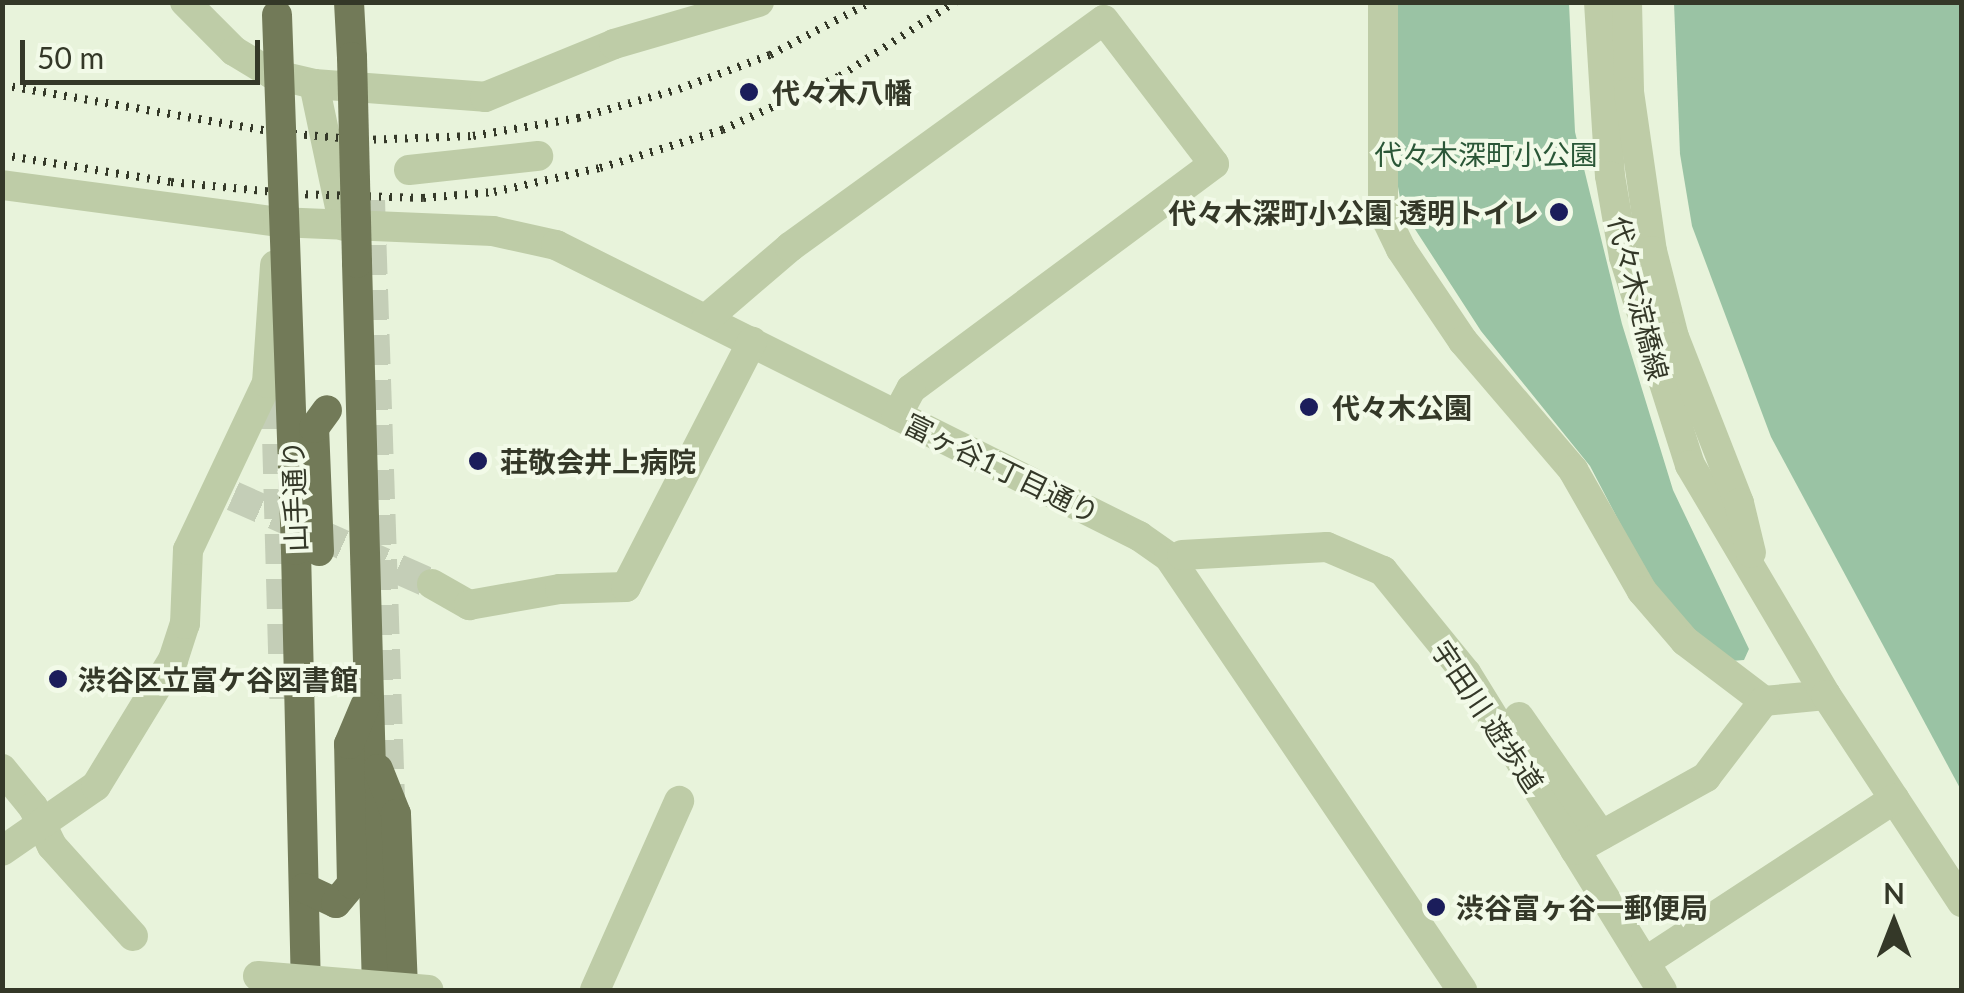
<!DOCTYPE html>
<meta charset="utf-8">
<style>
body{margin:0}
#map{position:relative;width:1964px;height:993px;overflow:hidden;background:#e8f3db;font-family:Lato,"Noto Sans JP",sans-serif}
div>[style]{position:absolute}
.green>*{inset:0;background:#9ac3a4}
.minor-tunnel>*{height:30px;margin-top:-15px;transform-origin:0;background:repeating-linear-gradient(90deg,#c4ceb7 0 30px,transparent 0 45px)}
.highway-tunnel>*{height:30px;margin-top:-15px;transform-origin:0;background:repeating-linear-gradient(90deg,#c4ceb7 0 30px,transparent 0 45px)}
.minor>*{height:30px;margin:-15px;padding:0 15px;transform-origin:15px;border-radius:15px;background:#becca7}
.major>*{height:30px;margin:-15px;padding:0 15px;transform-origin:15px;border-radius:15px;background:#727a58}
.rail>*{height:8px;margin-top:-4px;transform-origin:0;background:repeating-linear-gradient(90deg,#343828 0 2.5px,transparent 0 10.5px)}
.minor-bridge>*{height:30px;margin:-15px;padding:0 15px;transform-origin:15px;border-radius:15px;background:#becca7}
.major-bridge>*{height:30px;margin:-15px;padding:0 15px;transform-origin:15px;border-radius:15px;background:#727a58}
.dots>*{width:28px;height:28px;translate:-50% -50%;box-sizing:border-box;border:5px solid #f2fae8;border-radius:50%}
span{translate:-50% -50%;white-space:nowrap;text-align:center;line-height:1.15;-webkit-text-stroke:8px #f2fae8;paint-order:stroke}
.poi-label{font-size:28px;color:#343828;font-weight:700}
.left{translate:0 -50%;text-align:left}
.right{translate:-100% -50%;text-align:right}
.park-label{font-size:28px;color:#2a5737}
.street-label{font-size:28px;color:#343828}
.frame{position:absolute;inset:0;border:5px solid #343828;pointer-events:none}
.north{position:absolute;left:1844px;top:873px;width:100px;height:100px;-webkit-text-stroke:8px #f2fae8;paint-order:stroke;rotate:0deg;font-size:28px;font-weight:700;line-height:40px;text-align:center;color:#343828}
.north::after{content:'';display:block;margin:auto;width:35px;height:45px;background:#343828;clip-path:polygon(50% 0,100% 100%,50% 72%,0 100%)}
.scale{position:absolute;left:20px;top:40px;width:240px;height:45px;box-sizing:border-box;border:5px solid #343828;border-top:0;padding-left:12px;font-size:30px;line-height:35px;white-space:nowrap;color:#343828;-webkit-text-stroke:8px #f2fae8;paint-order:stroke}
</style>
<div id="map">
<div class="green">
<div style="clip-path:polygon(1396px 3px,1569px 3px,1575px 132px,1622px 324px,1673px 490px,1749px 649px,1744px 660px,1731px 661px,1678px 616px,1646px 573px,1590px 466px,1481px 331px,1402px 209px,1393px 159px)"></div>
<div style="clip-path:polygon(1674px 3px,1961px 3px,1961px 790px,1771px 437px,1692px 226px,1680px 154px)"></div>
</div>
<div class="minor-tunnel">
<div style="left:233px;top:496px;width:218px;rotate:23.9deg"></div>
</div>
<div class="highway-tunnel">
<div style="left:370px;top:200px;width:599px;rotate:88.09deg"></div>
<div style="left:276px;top:399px;width:314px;rotate:88.4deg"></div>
</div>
<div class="minor">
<div style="left:185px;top:2px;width:69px;rotate:45deg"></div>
<div style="left:234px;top:51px;width:44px;rotate:31.2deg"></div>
<div style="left:272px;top:74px;width:43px;rotate:13.4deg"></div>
<div style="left:314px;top:84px;width:171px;rotate:4.3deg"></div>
<div style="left:485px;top:97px;width:139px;rotate:-22.3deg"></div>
<div style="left:614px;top:44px;width:151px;rotate:-16.2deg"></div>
<div style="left:1383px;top:2px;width:210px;rotate:90deg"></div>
<div style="left:1383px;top:212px;width:41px;rotate:64.1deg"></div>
<div style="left:1401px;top:249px;width:111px;rotate:56deg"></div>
<div style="left:1463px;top:341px;width:170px;rotate:49.5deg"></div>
<div style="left:1573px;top:470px;width:139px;rotate:60.3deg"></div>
<div style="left:1642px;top:591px;width:66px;rotate:49.3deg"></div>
<div style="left:1685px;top:641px;width:99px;rotate:37.2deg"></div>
<div style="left:1764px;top:701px;width:62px;rotate:-5.5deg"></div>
<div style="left:1599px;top:2px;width:174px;rotate:86.4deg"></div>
<div style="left:1610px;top:176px;width:82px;rotate:80.2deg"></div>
<div style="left:1624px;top:257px;width:218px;rotate:72.4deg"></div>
<div style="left:1690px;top:465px;width:267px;rotate:59.4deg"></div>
<div style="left:1826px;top:695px;width:248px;rotate:56.7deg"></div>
<div style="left:1627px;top:2px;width:90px;rotate:88.7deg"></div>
<div style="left:1629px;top:92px;width:161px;rotate:81.8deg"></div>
<div style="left:1652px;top:251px;width:89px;rotate:75.7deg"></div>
<div style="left:1674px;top:337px;width:178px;rotate:68.6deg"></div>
<div style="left:1739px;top:503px;width:51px;rotate:76.5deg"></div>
<div style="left:314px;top:84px;width:145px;rotate:78.1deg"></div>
<div style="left:409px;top:170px;width:130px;rotate:-6.2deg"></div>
<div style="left:2px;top:185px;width:278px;rotate:7.6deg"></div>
<div style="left:278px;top:222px;width:215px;rotate:2.4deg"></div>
<div style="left:493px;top:231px;width:65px;rotate:12.5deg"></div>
<div style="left:556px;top:245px;width:652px;rotate:26.53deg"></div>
<div style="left:1139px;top:536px;width:37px;rotate:35deg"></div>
<div style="left:1169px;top:557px;width:523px;rotate:55.91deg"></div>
<div style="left:706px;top:319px;width:111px;rotate:-40.6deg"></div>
<div style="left:790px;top:247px;width:387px;rotate:-35.9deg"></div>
<div style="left:1104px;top:20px;width:181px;rotate:52.6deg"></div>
<div style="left:1214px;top:164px;width:377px;rotate:143.4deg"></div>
<div style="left:911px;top:389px;width:30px;rotate:118deg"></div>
<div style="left:1182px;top:555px;width:145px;rotate:-3.2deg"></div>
<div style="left:1327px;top:547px;width:61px;rotate:23.2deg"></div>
<div style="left:1383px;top:571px;width:132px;rotate:50.9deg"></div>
<div style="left:1466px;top:673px;width:373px;rotate:58.3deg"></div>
<div style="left:432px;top:584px;width:43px;rotate:29.6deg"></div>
<div style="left:469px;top:605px;width:92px;rotate:-10deg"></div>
<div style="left:560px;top:589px;width:66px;rotate:-1.7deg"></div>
<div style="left:626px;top:587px;width:276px;rotate:-62.8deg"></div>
<div style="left:1519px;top:717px;width:144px;rotate:55.2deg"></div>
<div style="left:2px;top:769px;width:49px;rotate:50.8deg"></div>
<div style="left:33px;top:807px;width:43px;rotate:64deg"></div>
<div style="left:52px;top:846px;width:121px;rotate:48deg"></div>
<div style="left:1575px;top:850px;width:150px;rotate:-29.1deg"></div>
<div style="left:1706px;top:777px;width:96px;rotate:-52.7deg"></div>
<div style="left:2px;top:851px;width:114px;rotate:-34.7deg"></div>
<div style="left:96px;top:786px;width:148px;rotate:-58.6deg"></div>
<div style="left:173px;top:660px;width:38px;rotate:-72deg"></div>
<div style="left:185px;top:624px;width:74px;rotate:-87.7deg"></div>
<div style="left:188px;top:550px;width:185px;rotate:-64.7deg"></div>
<div style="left:267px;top:383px;width:118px;rotate:-86.1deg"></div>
<div style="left:1645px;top:962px;width:298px;rotate:-33.2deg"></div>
<div style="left:595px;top:990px;width:207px;rotate:-66deg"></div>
</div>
<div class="major">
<div style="left:349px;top:2px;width:55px;rotate:86.9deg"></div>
<div style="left:357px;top:263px;width:727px;rotate:88.42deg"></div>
<div style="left:296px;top:550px;width:440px;rotate:88.7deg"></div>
<div style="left:378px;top:769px;width:48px;rotate:68.2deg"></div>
<div style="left:396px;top:814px;width:176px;rotate:87.7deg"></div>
<div style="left:304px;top:888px;width:35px;rotate:25deg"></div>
<div style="left:336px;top:903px;width:25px;rotate:-50deg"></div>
<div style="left:352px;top:884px;width:140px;rotate:-91.2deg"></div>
<div style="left:349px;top:744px;width:41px;rotate:-67.2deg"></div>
</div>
<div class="rail">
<div style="left:2px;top:85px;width:275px;rotate:9.8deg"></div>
<div style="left:273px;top:132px;width:90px;rotate:5.1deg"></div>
<div style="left:363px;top:140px;width:110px;rotate:-2.1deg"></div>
<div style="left:473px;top:136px;width:107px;rotate:-9.7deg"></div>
<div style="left:578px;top:118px;width:105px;rotate:-16deg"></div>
<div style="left:679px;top:89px;width:97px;rotate:-20.5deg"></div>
<div style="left:770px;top:55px;width:114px;rotate:-27.7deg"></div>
<div style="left:2px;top:155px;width:171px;rotate:9.1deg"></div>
<div style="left:171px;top:182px;width:125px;rotate:5.5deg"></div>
<div style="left:295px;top:194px;width:128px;rotate:1.8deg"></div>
<div style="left:423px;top:198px;width:71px;rotate:-4.8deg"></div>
<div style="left:494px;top:192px;width:109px;rotate:-12.8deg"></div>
<div style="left:600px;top:168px;width:128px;rotate:-17.3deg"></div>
<div style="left:722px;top:130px;width:130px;rotate:-24.6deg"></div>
<div style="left:840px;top:76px;width:137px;rotate:-32.8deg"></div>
</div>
<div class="minor-bridge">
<div style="left:258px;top:976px;width:171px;rotate:4.7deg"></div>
</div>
<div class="major-bridge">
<div style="left:277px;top:15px;width:535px;rotate:87.97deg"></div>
<div style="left:352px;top:57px;width:206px;rotate:88.6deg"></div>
<div style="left:319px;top:551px;width:123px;rotate:-92.3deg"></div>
<div style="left:314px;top:428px;width:22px;rotate:-54deg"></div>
</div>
<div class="dots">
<div style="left:749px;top:92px;background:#1b1d5b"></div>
<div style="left:1559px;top:212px;background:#1b1d5b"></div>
<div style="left:1309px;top:407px;background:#1b1d5b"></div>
<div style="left:478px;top:461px;background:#1b1d5b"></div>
<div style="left:58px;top:679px;background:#1b1d5b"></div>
<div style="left:1436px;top:907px;background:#1b1d5b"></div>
</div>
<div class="poi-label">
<span class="left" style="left:772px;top:92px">代々木八幡</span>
<span class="right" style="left:1539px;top:212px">代々木深町小公園 透明トイレ</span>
<span class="left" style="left:1332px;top:407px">代々木公園</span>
<span class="left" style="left:500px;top:461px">荘敬会井上病院</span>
<span class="left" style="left:78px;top:679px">渋谷区立富ケ谷図書館</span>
<span class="left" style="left:1456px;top:907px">渋谷富ヶ谷一郵便局</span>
</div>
<div class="park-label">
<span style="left:1486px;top:154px">代々木深町小公園</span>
</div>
<div class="street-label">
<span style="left:1639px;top:298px;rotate:76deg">代々木淀橋線</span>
<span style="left:1002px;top:468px;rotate:26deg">富ヶ谷1丁目通り</span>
<span style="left:294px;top:496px;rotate:-92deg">山手通り</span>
<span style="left:1488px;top:716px;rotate:56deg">宇田川 遊歩道</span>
</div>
<div class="frame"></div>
<div class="north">N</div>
<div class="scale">50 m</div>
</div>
